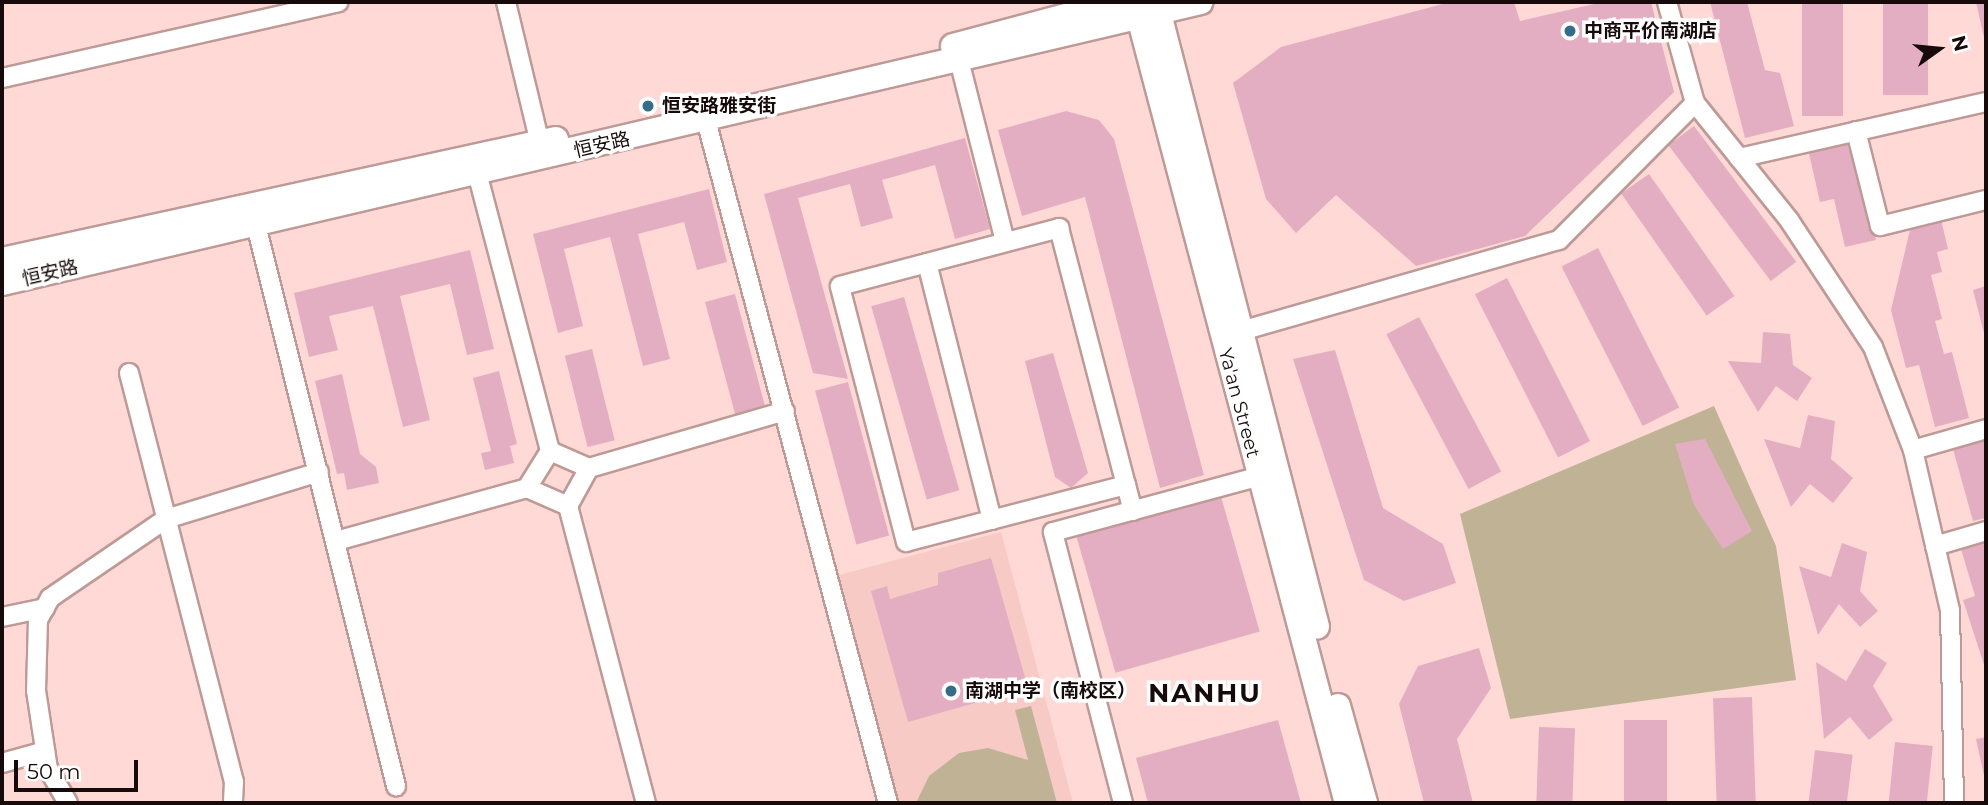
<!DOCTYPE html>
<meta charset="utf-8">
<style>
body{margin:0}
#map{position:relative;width:1988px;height:805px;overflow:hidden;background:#ffd9d5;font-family:Montserrat,"Noto Sans SC",sans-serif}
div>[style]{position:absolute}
.built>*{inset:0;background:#f7cac5}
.green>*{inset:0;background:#c0b295}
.building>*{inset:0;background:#e4aec2;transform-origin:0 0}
.roads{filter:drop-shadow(2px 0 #be9a97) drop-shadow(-2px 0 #be9a97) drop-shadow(0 2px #be9a97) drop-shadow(0 -2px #be9a97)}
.street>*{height:18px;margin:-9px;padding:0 9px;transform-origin:9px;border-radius:9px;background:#fff}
.secondary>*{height:24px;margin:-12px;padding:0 12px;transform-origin:12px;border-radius:12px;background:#fff}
.dots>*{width:19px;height:19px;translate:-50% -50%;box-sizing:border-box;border:4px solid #fff;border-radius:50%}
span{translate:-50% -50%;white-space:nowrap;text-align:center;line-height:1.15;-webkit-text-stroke:7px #fff;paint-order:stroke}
.poi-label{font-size:19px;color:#160b0a;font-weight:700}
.left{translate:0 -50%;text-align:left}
.street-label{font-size:19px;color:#160b0a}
.district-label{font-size:26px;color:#160b0a;font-weight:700;letter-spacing:2px}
.frame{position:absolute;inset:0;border:4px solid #160b0a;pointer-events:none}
.north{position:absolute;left:1904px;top:14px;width:70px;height:70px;-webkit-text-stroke:5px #fff;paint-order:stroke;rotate:75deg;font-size:19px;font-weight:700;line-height:28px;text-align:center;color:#160b0a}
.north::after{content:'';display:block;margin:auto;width:24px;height:32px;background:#160b0a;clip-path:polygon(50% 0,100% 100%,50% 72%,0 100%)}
.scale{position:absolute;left:14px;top:760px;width:124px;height:32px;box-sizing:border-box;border:4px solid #160b0a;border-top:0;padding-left:9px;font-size:21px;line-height:24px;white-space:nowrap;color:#160b0a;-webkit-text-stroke:5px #fff;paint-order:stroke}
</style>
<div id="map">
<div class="built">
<div style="clip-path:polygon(1001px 532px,1073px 803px,888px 803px,828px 578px)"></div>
</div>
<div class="green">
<div style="clip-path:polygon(1714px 406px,1776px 546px,1796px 680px,1510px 719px,1460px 514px)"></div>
<div style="clip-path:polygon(1031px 706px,1057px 803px,916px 803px,929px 776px,959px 753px,988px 748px,1028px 760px,1015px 710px)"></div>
</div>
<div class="building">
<div style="clip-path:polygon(1450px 2px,1514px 2px,1520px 21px,1603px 2px,1651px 2px,1674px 92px,1525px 236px,1416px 266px,1336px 195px,1296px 233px,1266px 199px,1233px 83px,1281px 47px)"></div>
<div style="clip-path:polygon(1710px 2px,1747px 2px,1765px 70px,1780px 73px,1794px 126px,1745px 138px)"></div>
<div style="left:1802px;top:2px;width:41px;height:114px"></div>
<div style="left:1883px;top:2px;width:45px;height:93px"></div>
<div style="clip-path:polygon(1976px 2px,1986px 2px,1986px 42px,1985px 42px)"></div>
<div style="clip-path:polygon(1066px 111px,1099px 120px,1114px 139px,1204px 475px,1160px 488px,1085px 197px,1022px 216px,998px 130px)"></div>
<div style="left:1694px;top:126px;width:170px;height:32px;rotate:53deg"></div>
<div style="clip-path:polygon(1845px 136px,1876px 240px,1845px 247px,1834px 199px,1820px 202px,1807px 145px)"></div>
<div style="clip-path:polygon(965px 138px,990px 229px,955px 239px,935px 165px,882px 180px,893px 218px,861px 227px,850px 184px,798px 198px,848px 379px,813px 373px,764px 194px)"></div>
<div style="left:1649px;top:174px;width:149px;height:34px;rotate:55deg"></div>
<div style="clip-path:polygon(709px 189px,727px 262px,697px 270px,684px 222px,638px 234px,670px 359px,643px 366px,610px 237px,564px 249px,583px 326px,558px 333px,533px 234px)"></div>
<div style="clip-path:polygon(1940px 215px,1948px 249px,1937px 252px,1942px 272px,1931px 275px,1942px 319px,1935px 321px,1944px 354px,1952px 352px,1969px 418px,1935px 427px,1919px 365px,1906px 368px,1891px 310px,1910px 230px)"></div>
<div style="left:1598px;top:248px;width:179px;height:41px;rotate:63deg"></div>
<div style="clip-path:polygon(470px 250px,494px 349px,467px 355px,450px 284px,400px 296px,430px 420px,403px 427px,373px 306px,329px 316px,338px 350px,309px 357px,294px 293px)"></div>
<div style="left:1507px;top:278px;width:183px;height:36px;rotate:63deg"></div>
<div style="clip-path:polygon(1986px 286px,1986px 337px,1985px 337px,1973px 290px)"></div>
<div style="left:735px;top:294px;width:118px;height:31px;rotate:75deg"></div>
<div style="left:904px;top:297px;width:201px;height:34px;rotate:74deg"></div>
<div style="left:1419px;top:317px;width:175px;height:37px;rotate:62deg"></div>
<div style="clip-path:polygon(1763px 332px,1790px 334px,1793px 365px,1812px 378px,1797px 401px,1776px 386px,1758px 412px,1728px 361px,1761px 363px)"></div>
<div style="left:592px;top:349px;width:94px;height:28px;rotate:76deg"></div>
<div style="clip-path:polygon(1335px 350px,1383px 508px,1443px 544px,1456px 583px,1404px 601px,1364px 580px,1293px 359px)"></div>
<div style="clip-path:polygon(1053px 353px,1088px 473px,1071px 488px,1055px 477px,1025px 361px)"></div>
<div style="clip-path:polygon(499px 371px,517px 444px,510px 446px,514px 463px,485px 470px,481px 453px,491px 451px,473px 378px)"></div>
<div style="clip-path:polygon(342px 374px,360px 454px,376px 467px,379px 483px,347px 490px,344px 473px,337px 474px,315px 381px)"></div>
<div style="left:848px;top:382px;width:159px;height:34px;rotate:75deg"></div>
<div style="clip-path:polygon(1808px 415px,1835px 421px,1831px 459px,1853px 478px,1833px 503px,1810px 484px,1791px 507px,1764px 439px,1800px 448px)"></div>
<div style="clip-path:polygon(1705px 439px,1752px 531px,1723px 549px,1694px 505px,1675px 444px)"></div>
<div style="clip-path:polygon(1986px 440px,1986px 518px,1973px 521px,1953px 449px)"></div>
<div style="left:1220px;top:493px;width:144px;height:150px;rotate:74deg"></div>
<div style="clip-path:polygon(1986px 542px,1986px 671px,1963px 600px,1975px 596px,1961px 549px)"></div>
<div style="clip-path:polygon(1842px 543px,1867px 552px,1860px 591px,1878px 611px,1860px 627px,1839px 604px,1818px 635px,1799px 566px,1831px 577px)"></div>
<div style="clip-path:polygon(991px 558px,1028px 688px,908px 722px,871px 591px,887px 586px,890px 599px,938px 585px,938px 573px)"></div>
<div style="clip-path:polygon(1479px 648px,1491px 688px,1457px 739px,1473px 803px,1424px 803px,1399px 704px,1418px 666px)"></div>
<div style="clip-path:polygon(1865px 649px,1887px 663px,1873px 686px,1893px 720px,1869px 740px,1850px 717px,1824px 739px,1816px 662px,1846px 681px)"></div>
<div style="left:1752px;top:697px;width:106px;height:39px;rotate:88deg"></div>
<div style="clip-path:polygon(1278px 720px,1301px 803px,1148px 803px,1136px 758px)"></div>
<div style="left:1624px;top:720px;width:43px;height:83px"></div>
<div style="left:1539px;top:727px;width:36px;height:76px;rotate:2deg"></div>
<div style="clip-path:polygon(1986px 737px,1986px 780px,1985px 780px,1976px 739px)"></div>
<div style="left:1895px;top:742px;width:38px;height:61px;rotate:6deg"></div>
<div style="left:1815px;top:750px;width:38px;height:53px;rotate:7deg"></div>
</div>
<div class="roads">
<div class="street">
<div style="left:506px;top:2px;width:154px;rotate:76.5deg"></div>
<div style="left:1667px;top:2px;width:105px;rotate:74.5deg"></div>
<div style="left:1695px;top:103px;width:150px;rotate:51.2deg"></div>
<div style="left:1789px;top:220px;width:152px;rotate:56.5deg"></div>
<div style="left:1873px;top:347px;width:110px;rotate:68.8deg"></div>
<div style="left:1913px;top:450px;width:164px;rotate:77deg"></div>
<div style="left:1950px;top:610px;width:193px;rotate:88.8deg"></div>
<div style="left:956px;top:48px;width:200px;rotate:75.8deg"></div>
<div style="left:2px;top:78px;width:345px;rotate:-12.7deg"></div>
<div style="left:702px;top:105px;width:722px;rotate:75.08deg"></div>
<div style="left:1856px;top:131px;width:98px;rotate:75.8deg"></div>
<div style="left:1880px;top:226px;width:109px;rotate:-13.8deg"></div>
<div style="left:1739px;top:158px;width:253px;rotate:-12.8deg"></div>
<div style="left:474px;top:161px;width:300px;rotate:75.3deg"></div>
<div style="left:550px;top:451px;width:44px;rotate:121.9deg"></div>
<div style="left:253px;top:213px;width:591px;rotate:75.99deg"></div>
<div style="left:927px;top:263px;width:265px;rotate:75.8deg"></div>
<div style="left:1241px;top:331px;width:331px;rotate:-16deg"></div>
<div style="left:1559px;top:240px;width:193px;rotate:-45.2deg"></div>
<div style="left:129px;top:373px;width:422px;rotate:75.6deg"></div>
<div style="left:234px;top:782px;width:21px;rotate:93deg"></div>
<div style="left:1913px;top:450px;width:76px;rotate:-16deg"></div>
<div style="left:550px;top:451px;width:43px;rotate:23.6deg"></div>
<div style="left:589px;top:468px;width:204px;rotate:-16.2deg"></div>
<div style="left:589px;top:468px;width:43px;rotate:118.9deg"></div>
<div style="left:568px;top:506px;width:307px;rotate:75.3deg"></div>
<div style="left:1126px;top:485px;width:227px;rotate:165.5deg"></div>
<div style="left:906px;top:542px;width:264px;rotate:-104.5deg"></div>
<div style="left:840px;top:286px;width:227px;rotate:-14.8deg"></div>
<div style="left:1059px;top:228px;width:266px;rotate:75.4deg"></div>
<div style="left:1126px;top:485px;width:27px;rotate:75deg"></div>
<div style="left:336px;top:541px;width:198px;rotate:-15.5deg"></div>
<div style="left:527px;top:488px;width:45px;rotate:23.7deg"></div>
<div style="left:1935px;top:546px;width:53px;rotate:-16.4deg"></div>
<div style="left:2px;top:617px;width:44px;rotate:-11.8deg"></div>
<div style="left:2px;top:763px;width:45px;rotate:-15.6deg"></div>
<div style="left:68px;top:803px;width:39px;rotate:-120deg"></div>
<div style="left:48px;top:769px;width:79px;rotate:-98.7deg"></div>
<div style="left:36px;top:691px;width:71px;rotate:-88.4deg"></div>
<div style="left:38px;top:620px;width:25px;rotate:-61deg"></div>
<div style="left:50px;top:598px;width:140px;rotate:-34.3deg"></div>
<div style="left:166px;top:519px;width:160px;rotate:-17.1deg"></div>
<div style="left:1123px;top:803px;width:280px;rotate:-104.5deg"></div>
<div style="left:1053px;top:532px;width:227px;rotate:-15.1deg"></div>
</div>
<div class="secondary">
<div style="left:1135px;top:2px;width:829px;rotate:75.18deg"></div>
<div style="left:1156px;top:2px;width:645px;rotate:75.55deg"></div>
<div style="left:953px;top:46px;width:171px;rotate:-14.9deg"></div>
<div style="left:2px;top:260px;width:567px;rotate:-12.32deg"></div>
<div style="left:2px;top:283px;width:1231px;rotate:-13.19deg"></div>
<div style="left:1338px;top:706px;width:101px;rotate:74.4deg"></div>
</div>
</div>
<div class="dots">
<div style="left:1570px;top:31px;background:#376c88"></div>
<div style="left:648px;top:106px;background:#376c88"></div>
<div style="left:951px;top:691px;background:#376c88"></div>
</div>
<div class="poi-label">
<span class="left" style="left:1584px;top:31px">中商平价南湖店</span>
<span class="left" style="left:662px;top:106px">恒安路雅安街</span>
<span class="left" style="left:965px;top:691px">南湖中学（南校区）</span>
</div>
<div class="street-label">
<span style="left:602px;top:145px;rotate:-13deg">恒安路</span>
<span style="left:50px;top:273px;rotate:-13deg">恒安路</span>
<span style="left:1239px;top:403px;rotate:75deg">Ya'an Street</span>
</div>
<div class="district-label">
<span style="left:1205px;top:694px">NANHU</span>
</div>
<div class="frame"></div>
<div class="north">N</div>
<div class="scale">50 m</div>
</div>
